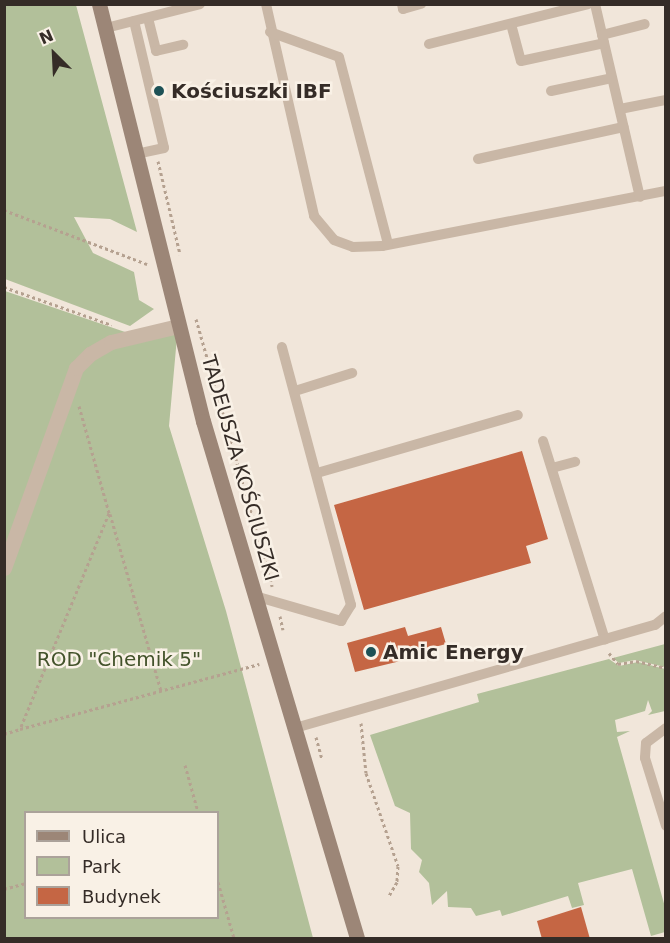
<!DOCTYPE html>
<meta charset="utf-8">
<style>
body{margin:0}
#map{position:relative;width:670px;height:943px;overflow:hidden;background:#f1e6da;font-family:"DejaVu Sans",sans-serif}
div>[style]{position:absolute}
.green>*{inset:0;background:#b2c09a}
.building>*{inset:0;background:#c56644}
.path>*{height:3px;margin-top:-1.5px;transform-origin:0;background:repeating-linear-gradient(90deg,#b5a190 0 3px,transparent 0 6px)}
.service>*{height:10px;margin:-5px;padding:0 5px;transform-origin:5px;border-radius:5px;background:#c9b7a6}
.minor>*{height:15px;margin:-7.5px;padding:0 7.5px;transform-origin:7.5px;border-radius:7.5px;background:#c9b7a6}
.secondary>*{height:15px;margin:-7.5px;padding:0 7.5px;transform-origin:7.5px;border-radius:7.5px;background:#9c8677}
.dots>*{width:16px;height:16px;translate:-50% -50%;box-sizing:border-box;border:3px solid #f9f1e6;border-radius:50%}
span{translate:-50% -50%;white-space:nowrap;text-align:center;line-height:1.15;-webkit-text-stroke:5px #f9f1e6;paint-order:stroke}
.poi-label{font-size:20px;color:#352c27;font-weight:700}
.left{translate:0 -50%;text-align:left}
.street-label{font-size:20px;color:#352c27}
.park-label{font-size:20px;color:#43532b}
.frame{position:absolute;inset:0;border:6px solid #352c27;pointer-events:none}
.legend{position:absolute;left:24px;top:811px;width:195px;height:108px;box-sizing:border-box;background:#f9f1e6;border:2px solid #aba29a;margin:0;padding:8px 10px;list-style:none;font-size:18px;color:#352c27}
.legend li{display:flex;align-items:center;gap:12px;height:30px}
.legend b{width:30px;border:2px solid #aba29a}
.north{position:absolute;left:24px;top:24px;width:60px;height:60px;-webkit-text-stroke:4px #f9f1e6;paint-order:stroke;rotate:336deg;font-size:16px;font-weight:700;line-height:24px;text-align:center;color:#352c27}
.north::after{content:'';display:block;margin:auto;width:21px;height:27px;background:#352c27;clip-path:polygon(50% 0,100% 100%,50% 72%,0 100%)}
</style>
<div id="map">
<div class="green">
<div style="clip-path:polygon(4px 5px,76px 5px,137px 232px,110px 219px,74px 217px,93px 253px,134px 272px,139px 300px,154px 309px,130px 326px,5px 279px)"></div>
<div style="clip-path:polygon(5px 291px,128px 333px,91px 347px,5px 559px)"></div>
<div style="clip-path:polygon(evenodd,178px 326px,169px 426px,226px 611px,313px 938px,5px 938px,5px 572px,80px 374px,98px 353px,178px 326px,26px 812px,218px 812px,218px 918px,26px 918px,26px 812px)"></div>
<div style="clip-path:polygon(665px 644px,665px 667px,635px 660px,619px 663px,613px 658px)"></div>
<div style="clip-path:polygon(609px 659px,619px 666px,638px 662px,665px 669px,665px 711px,648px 715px,652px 711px,648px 700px,645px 711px,615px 720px,617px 732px,630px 731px,617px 737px,665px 907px,665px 932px,651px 936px,632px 869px,578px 883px,584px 905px,572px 908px,568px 896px,502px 916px,500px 910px,476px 916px,471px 908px,448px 907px,447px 891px,432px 905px,429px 883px,419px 872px,422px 860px,411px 849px,410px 813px,395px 806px,370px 735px,479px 702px,477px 694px)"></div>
</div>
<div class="building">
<div style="clip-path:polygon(522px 451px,548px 539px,526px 546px,531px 563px,364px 610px,334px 505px)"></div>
<div style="clip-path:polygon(405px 627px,408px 636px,441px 627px,446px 644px,412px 653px,413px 658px,355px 672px,347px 643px)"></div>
<div style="clip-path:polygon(581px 907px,590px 939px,542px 939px,537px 921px)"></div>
</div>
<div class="path">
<div style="left:158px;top:161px;width:96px;rotate:76.7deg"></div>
<div style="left:4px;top:210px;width:153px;rotate:20.7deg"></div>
<div style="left:4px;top:287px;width:114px;rotate:19.4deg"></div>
<div style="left:196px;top:319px;width:278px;rotate:74.1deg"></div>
<div style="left:79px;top:406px;width:111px;rotate:74.3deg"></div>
<div style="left:109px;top:513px;width:234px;rotate:112.4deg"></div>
<div style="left:20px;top:729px;width:248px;rotate:-15.2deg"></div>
<div style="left:110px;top:514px;width:184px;rotate:73.9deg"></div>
<div style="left:280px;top:616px;width:14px;rotate:78deg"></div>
<div style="left:609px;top:653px;width:14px;rotate:51deg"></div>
<div style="left:618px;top:664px;width:18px;rotate:-9deg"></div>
<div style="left:636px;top:661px;width:31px;rotate:13deg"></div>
<div style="left:361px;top:723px;width:50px;rotate:84.3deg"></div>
<div style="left:366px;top:773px;width:98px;rotate:71deg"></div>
<div style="left:398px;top:866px;width:16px;rotate:94deg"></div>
<div style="left:397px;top:882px;width:16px;rotate:120deg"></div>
<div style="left:4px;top:734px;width:17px;rotate:-17deg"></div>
<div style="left:316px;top:737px;width:23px;rotate:75deg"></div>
<div style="left:185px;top:765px;width:49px;rotate:74.5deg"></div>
<div style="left:218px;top:882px;width:58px;rotate:74.1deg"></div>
<div style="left:4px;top:889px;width:23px;rotate:-15deg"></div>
</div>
<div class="service">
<div style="left:266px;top:4px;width:217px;rotate:77.2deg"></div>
<div style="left:314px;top:216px;width:31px;rotate:50deg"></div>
<div style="left:334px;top:240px;width:20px;rotate:20deg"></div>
<div style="left:353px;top:247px;width:29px;rotate:-2deg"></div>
<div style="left:382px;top:246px;width:289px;rotate:-11deg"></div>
<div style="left:402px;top:4px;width:5px;rotate:79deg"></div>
<div style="left:403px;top:9px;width:19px;rotate:-16deg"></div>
<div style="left:595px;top:4px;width:198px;rotate:76.9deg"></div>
<div style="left:148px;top:18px;width:34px;rotate:76deg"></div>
<div style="left:156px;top:51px;width:28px;rotate:-13deg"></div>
<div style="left:134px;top:21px;width:130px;rotate:76.7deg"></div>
<div style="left:164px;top:148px;width:29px;rotate:168deg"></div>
<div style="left:511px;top:24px;width:38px;rotate:75deg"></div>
<div style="left:521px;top:61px;width:85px;rotate:-12.2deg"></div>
<div style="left:106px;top:28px;width:97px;rotate:-14.3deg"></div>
<div style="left:270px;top:32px;width:73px;rotate:19.9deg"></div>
<div style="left:339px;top:57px;width:193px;rotate:75.3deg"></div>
<div style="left:602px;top:35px;width:44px;rotate:-14.3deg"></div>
<div style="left:429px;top:44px;width:164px;rotate:-14.1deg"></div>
<div style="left:551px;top:91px;width:62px;rotate:-12deg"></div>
<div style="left:620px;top:109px;width:47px;rotate:-11.1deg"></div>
<div style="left:478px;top:159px;width:149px;rotate:-12.4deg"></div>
<div style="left:295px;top:391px;width:60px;rotate:-17.5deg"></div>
<div style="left:543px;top:441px;width:208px;rotate:72.7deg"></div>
<div style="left:552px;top:468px;width:24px;rotate:-15deg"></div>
<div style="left:317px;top:473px;width:209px;rotate:-16.1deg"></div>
<div style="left:255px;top:596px;width:90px;rotate:16.2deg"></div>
<div style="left:341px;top:621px;width:19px;rotate:-58deg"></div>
<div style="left:351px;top:605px;width:267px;rotate:-105deg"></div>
<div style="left:295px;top:728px;width:374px;rotate:-16deg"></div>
<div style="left:655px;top:625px;width:14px;rotate:-39deg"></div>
<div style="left:666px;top:728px;width:25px;rotate:143deg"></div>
<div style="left:646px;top:743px;width:15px;rotate:94deg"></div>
<div style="left:645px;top:758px;width:71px;rotate:72.8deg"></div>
</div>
<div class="minor">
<div style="left:4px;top:568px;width:213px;rotate:-70.2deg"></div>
<div style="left:76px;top:368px;width:20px;rotate:-45deg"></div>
<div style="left:90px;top:354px;width:24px;rotate:-30deg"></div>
<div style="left:111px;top:342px;width:69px;rotate:-13.4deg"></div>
</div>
<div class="secondary">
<div style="left:99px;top:4px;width:430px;rotate:76deg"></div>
<div style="left:203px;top:421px;width:539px;rotate:73.41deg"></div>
</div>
<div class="dots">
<div style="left:159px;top:91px;background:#1d5156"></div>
<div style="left:371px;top:652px;background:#1d5156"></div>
</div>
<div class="poi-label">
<span class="left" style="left:171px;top:91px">Kościuszki IBF</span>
<span class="left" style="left:383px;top:652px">Amic Energy</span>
</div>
<div class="street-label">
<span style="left:240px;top:468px;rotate:74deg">TADEUSZA KOŚCIUSZKI</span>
</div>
<div class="park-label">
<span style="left:119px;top:659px">ROD "Chemik 5"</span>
</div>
<div class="frame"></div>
<ul class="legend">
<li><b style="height:8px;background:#9c8677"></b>Ulica</li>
<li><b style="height:16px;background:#b2c09a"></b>Park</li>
<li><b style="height:16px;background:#c56644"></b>Budynek</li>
</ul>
<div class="north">N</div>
</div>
